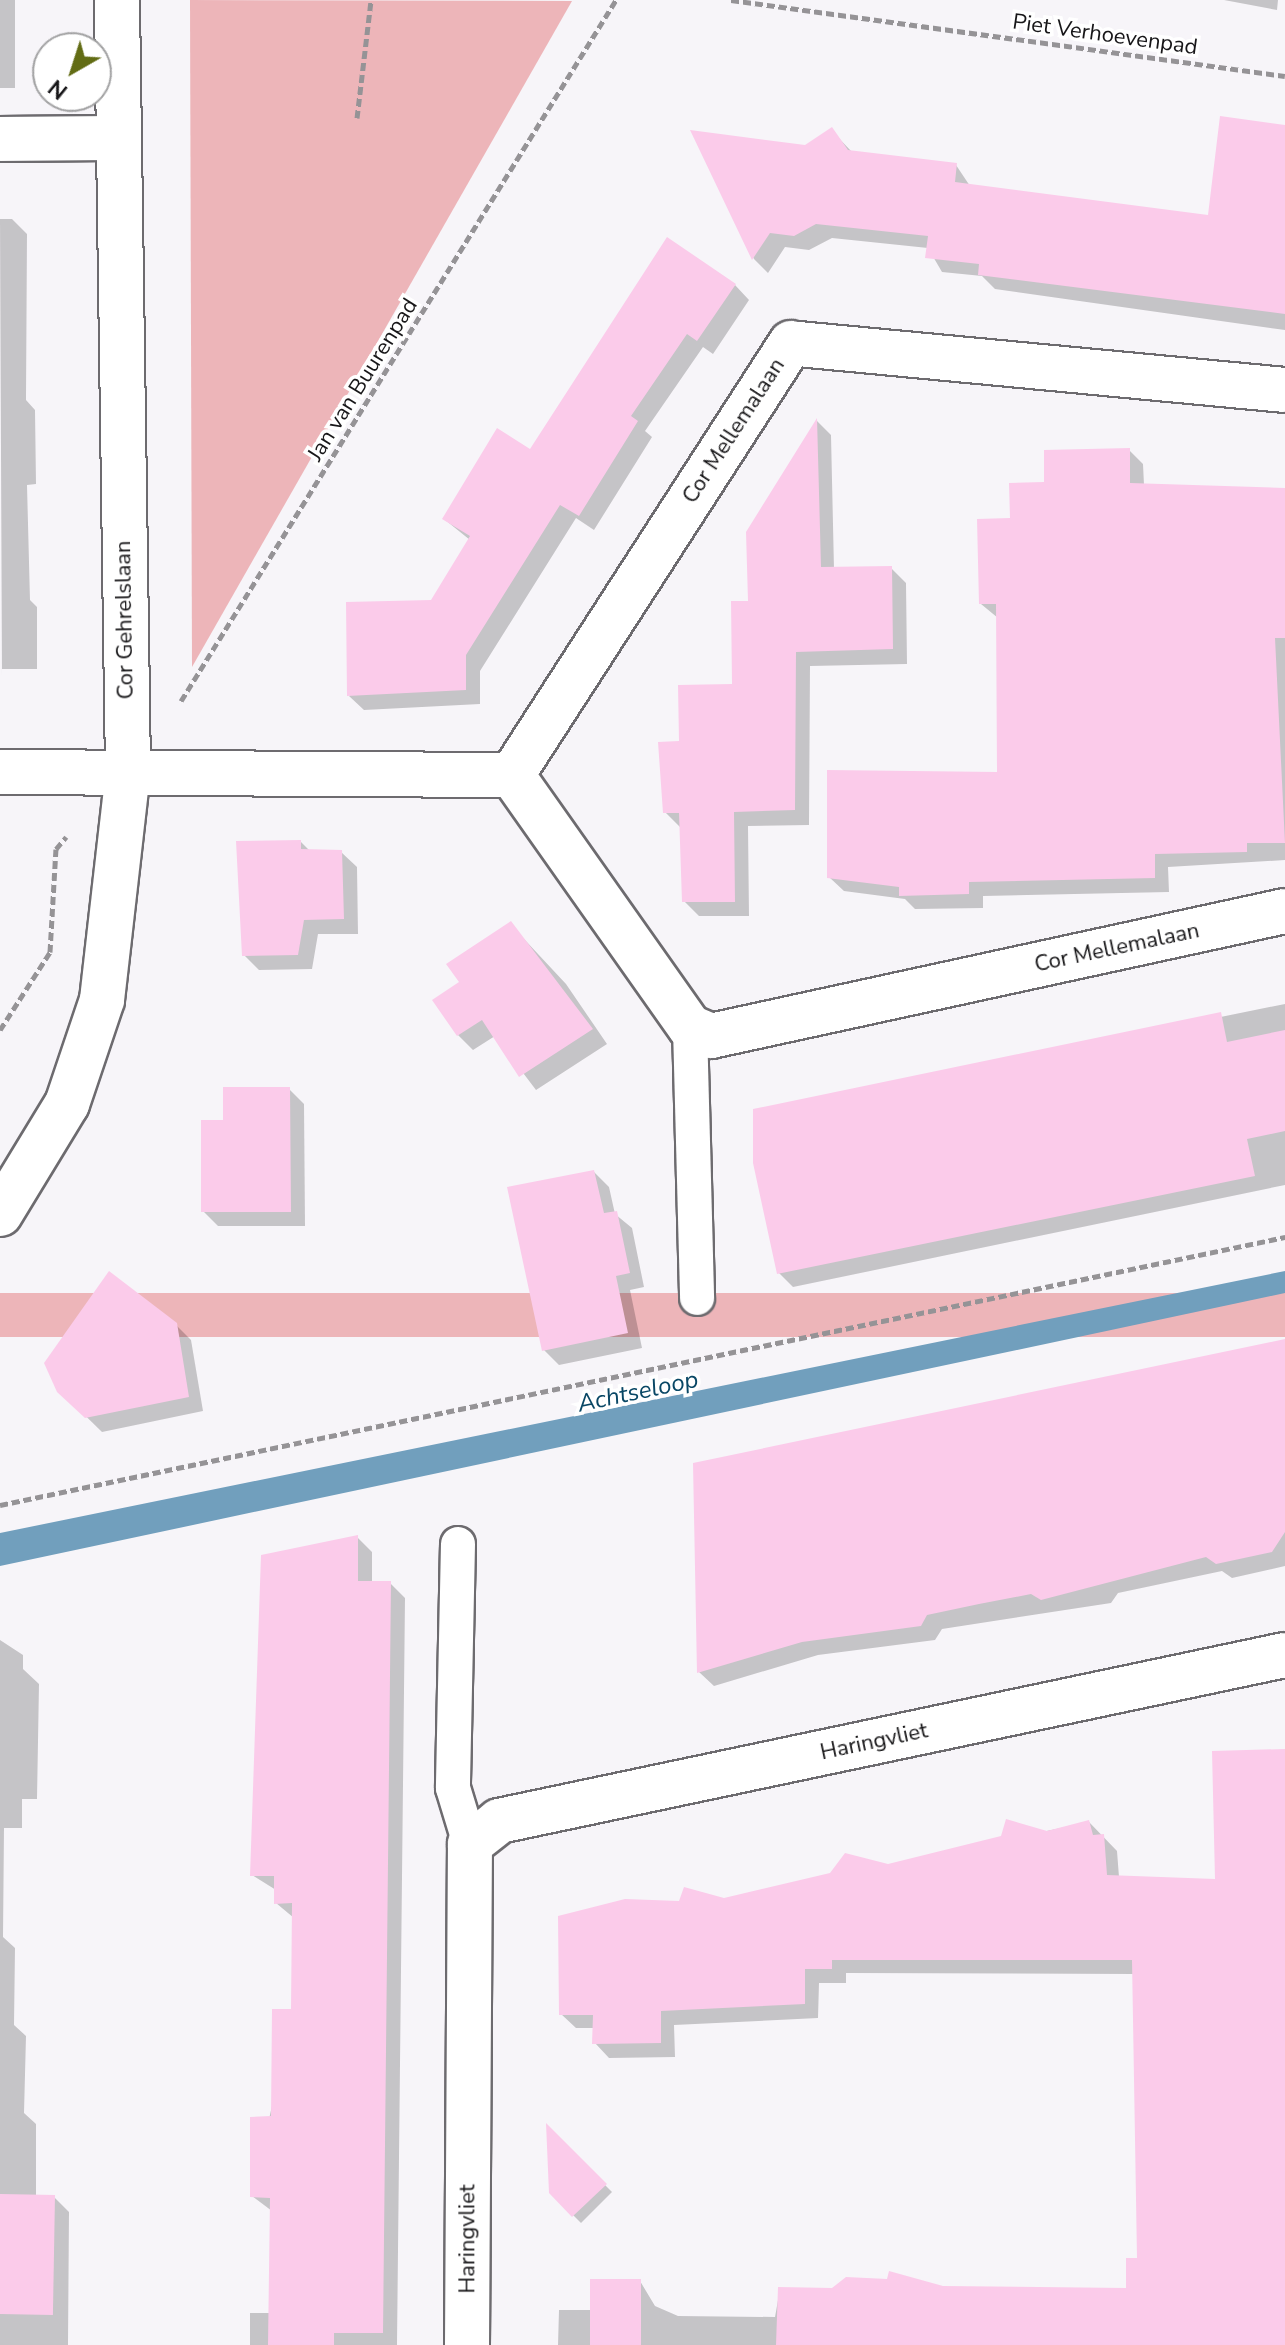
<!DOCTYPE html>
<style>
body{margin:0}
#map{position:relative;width:1285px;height:2345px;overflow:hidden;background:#f7f5f9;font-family:"Nunito Sans",sans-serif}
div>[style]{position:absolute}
.green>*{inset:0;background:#edb5b9;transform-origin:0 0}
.water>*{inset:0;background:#719fbd}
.shadow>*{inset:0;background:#0003;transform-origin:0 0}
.building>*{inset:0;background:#fbcbea;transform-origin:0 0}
.path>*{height:5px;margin-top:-2.5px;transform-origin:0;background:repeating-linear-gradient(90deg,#959396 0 8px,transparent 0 12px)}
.roads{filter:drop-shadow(2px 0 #6d6b6f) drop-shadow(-2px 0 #6d6b6f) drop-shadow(0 2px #6d6b6f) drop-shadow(0 -2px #6d6b6f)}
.service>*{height:34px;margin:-17px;padding:0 17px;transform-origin:17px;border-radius:17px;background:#fff}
.minor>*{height:44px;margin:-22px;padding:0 22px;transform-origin:22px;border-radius:22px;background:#fff}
.tertiary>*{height:44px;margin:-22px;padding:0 22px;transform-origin:22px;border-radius:22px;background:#fff}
span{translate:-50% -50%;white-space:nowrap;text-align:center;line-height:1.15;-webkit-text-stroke:7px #fff;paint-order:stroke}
.street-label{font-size:22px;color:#171618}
.water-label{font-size:24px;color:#094765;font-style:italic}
.north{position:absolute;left:32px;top:32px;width:80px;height:80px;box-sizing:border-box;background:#fff;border:2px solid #a2a2a3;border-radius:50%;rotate:219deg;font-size:22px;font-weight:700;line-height:32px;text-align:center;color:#171618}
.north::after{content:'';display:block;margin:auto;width:28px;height:36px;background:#626c14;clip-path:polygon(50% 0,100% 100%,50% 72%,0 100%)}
</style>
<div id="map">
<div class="green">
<div style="clip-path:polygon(190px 0,572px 1px,192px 667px)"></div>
<div style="left:1285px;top:1293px;width:44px;height:1314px;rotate:90deg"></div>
</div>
<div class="water">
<div style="clip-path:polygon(1285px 1271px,1285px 1293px,0 1566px,0 1533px)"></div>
</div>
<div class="shadow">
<div style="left:0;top:0;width:15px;height:88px"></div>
<div style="clip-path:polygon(1224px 0,1278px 0,1277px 10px)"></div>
<div style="clip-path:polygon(1285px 129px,1285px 330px,995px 289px,982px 276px,942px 272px,928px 248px,832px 238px,809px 250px,785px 247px,768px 273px,754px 259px,693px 133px,806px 147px,831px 130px,852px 152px,956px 165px,970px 186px,1210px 217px)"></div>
<div style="clip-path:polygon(0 219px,12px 219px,27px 234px,26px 400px,35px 410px,36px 484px,27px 485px,30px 600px,37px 607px,37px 669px,2px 669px,2px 682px)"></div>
<div style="clip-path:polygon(735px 285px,749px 300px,713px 354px,703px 347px,645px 431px,652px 437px,594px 530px,576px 518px,480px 671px,480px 704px,364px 710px,349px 696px,432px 602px,470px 540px,444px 519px)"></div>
<div style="clip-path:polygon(817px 421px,831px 435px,834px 569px,891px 568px,906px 583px,907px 664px,810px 666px,809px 825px,748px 826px,749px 916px,699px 916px,684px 901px,680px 827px,665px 812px,681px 743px,734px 686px,750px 603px,748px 532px)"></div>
<div style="clip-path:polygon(1129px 450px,1143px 464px,1144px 485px,1285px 489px,1285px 860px,1168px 867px,1169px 892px,983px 896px,983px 908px,915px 909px,905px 899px,844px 891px,829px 877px,999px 774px,998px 618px,981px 604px,1012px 519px,1047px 484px)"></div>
<div style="clip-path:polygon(301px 842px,310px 851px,341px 852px,357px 867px,358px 934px,318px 934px,312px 969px,259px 970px,244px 955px)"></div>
<div style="clip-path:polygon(510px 924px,566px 984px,607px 1044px,536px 1090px,495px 1036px,473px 1050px,458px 1035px,462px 982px)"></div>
<div style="clip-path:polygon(1285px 1004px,1285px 1185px,793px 1287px,779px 1273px,755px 1111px)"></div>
<div style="clip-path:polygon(289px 1089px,304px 1104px,305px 1226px,218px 1226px,203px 1211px,225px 1122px)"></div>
<div style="clip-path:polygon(594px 1172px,609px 1187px,615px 1214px,632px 1228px,644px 1287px,630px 1290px,642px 1348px,559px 1365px,544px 1350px)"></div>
<div style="clip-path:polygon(175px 1324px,191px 1340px,203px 1411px,102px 1432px,59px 1390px)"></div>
<div style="clip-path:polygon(1285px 1341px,1285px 1566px,1232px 1578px,1222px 1571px,1118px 1593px,1111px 1603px,942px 1629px,935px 1640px,818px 1655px,714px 1686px,699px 1672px)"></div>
<div style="clip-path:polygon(357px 1537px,372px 1552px,372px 1583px,390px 1583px,405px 1598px,397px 2345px,250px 2345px,250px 2313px,271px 2313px,272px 2211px,252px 2196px,293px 2011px,294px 1918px,276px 1903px,276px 1890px,252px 1875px)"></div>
<div style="clip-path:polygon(0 1640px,23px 1655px,23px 1669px,39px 1684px,37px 1799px,22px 1799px,22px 1828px,4px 1828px,3px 1937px,15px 1948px,14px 2025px,26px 2036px,24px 2113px,36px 2124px,36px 2197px,54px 2197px,69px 2212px,68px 2345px,0 2345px)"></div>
<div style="clip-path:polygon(1285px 1751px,1285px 2345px,558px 2345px,559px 2310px,592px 2310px,640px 2281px,655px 2306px,678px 2316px,775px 2317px,780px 2289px,1129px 2290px,1139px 2260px,1134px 1974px,846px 1973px,846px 1983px,819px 1983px,818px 2018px,674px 2025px,675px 2057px,609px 2058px,595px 2043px,595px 2028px,576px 2028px,561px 2014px,680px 1903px,724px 1900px,1089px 1822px,1117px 1851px,1119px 1877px,1217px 1881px)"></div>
<div style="clip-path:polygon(548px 2128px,612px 2192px,581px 2223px,551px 2193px)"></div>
</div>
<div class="building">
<div style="clip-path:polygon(1220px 116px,1285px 125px,1285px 314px,978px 275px,979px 264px,925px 258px,928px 236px,816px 224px,794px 236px,770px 233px,752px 260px,690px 130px,805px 145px,832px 127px,848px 150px,957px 163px,955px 182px,1208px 215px)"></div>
<div style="clip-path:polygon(667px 237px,736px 284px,697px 341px,687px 334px,631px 416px,638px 421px,579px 516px,560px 505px,466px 655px,466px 690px,347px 696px,346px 602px,431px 600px,470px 536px,442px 519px,497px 428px,530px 449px)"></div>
<div style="clip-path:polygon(817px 418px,821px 567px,892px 566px,893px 649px,796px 652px,795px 810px,734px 812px,735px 902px,682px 902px,679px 813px,663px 813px,658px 742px,679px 741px,678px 685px,732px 684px,731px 601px,748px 601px,746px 532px)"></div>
<div style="clip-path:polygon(1130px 448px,1130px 483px,1285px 488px,1285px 638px,1275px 638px,1285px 843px,1247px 843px,1247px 852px,1155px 854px,1155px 878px,969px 882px,969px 894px,899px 896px,899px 887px,827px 878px,827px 770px,997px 772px,996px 604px,979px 604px,977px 519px,1010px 518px,1009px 483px,1044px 482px,1044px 450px)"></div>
<div style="clip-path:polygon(301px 840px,301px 849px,342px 850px,344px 919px,304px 920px,298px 955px,242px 956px,236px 841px)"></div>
<div style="clip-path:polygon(511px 921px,593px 1029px,519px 1077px,482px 1020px,457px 1036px,432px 1000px,459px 982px,446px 964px)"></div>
<div style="clip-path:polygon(1221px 1012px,1227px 1042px,1285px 1030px,1285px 1131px,1247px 1139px,1255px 1176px,777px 1274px,753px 1163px,753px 1109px)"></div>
<div style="clip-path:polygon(223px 1087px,290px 1087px,291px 1212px,201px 1212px,201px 1120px,223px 1120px)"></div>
<div style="clip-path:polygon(594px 1170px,604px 1213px,617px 1211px,630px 1273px,616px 1276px,628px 1333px,542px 1351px,507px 1187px)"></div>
<div style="clip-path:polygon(109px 1271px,177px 1323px,189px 1397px,85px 1418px,57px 1392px,44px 1363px)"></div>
<div style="clip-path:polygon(1285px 1339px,1285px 1532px,1272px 1552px,1216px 1564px,1206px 1557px,1041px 1600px,1031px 1594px,979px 1604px,927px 1615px,921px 1626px,802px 1642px,697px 1673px,693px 1463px)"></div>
<div style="clip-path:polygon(358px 1535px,358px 1581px,391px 1581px,383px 2333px,334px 2333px,334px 2345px,268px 2345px,270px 2198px,250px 2197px,250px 2117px,271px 2116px,272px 2009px,291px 2009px,292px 1903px,274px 1904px,274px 1876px,250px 1876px,261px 1555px)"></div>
<div style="clip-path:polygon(1285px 1749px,1285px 2345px,776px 2345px,778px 2287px,832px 2288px,846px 2277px,887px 2279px,889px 2271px,943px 2286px,1126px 2288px,1126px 2258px,1137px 2258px,1132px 1960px,832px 1960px,832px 1969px,805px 1969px,805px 2004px,661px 2011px,661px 2043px,592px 2044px,593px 2015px,559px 2015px,558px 1916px,625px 1899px,679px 1901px,684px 1887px,724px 1898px,830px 1873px,845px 1853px,888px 1864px,1001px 1836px,1006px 1819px,1047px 1831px,1089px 1820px,1093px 1835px,1104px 1834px,1107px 1875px,1215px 1879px,1212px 1751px)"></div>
<div style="clip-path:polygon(546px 2123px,607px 2184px,572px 2217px,549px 2193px)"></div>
<div style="left:55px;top:2195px;width:120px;height:55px;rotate:91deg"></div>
<div style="left:590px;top:2279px;width:51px;height:66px"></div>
</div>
<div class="path">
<div style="left:731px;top:0;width:559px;rotate:7.81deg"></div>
<div style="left:357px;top:118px;width:119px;rotate:-83.2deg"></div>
<div style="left:181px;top:701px;width:825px;rotate:-58.18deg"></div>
<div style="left:0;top:1030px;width:93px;rotate:-57.3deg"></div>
<div style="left:50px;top:952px;width:103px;rotate:-86.7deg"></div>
<div style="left:56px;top:849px;width:16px;rotate:-50deg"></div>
<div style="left:0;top:1505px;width:1313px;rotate:-11.78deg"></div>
</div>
<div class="roads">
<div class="service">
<div style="left:690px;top:1027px;width:271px;rotate:88.5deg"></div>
<div style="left:458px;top:1544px;width:244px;rotate:91.2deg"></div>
<div style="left:453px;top:1788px;width:59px;rotate:73.1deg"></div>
</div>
<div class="minor">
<div style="left:0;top:139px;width:118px;rotate:-0.5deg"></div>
<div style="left:1285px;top:390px;width:496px;rotate:-174.6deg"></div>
<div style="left:791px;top:343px;width:514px;rotate:122.86deg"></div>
<div style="left:512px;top:775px;width:309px;rotate:54.8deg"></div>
<div style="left:690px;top:1027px;width:23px;rotate:23deg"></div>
<div style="left:711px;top:1036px;width:587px;rotate:-12.29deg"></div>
<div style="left:0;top:772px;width:512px;rotate:0.34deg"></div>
<div style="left:467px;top:2345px;width:501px;rotate:-89.66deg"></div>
<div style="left:470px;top:1844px;width:37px;rotate:-38deg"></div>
<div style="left:499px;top:1821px;width:803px;rotate:-11.93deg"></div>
</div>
<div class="tertiary">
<div style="left:0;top:1214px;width:129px;rotate:-58.7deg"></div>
<div style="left:67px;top:1104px;width:110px;rotate:-71.4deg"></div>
<div style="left:102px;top:1000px;width:230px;rotate:-83.5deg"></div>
<div style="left:128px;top:771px;width:771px;rotate:-90.82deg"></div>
</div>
</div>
<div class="street-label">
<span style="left:1105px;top:35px;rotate:8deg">Piet Verhoevenpad</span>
<span style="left:363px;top:380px;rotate:-58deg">Jan van Buurenpad</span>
<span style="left:734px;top:431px;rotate:-57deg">Cor Mellemalaan</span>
<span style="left:125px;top:620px;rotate:-91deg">Cor Gehrelslaan</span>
<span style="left:1117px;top:948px;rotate:-12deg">Cor Mellemalaan</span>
<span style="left:874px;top:1742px;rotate:-12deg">Haringvliet</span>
<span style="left:468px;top:2239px;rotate:-90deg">Haringvliet</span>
</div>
<div class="water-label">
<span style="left:638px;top:1392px;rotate:-12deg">Achtseloop</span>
</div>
<div class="north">N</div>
</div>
